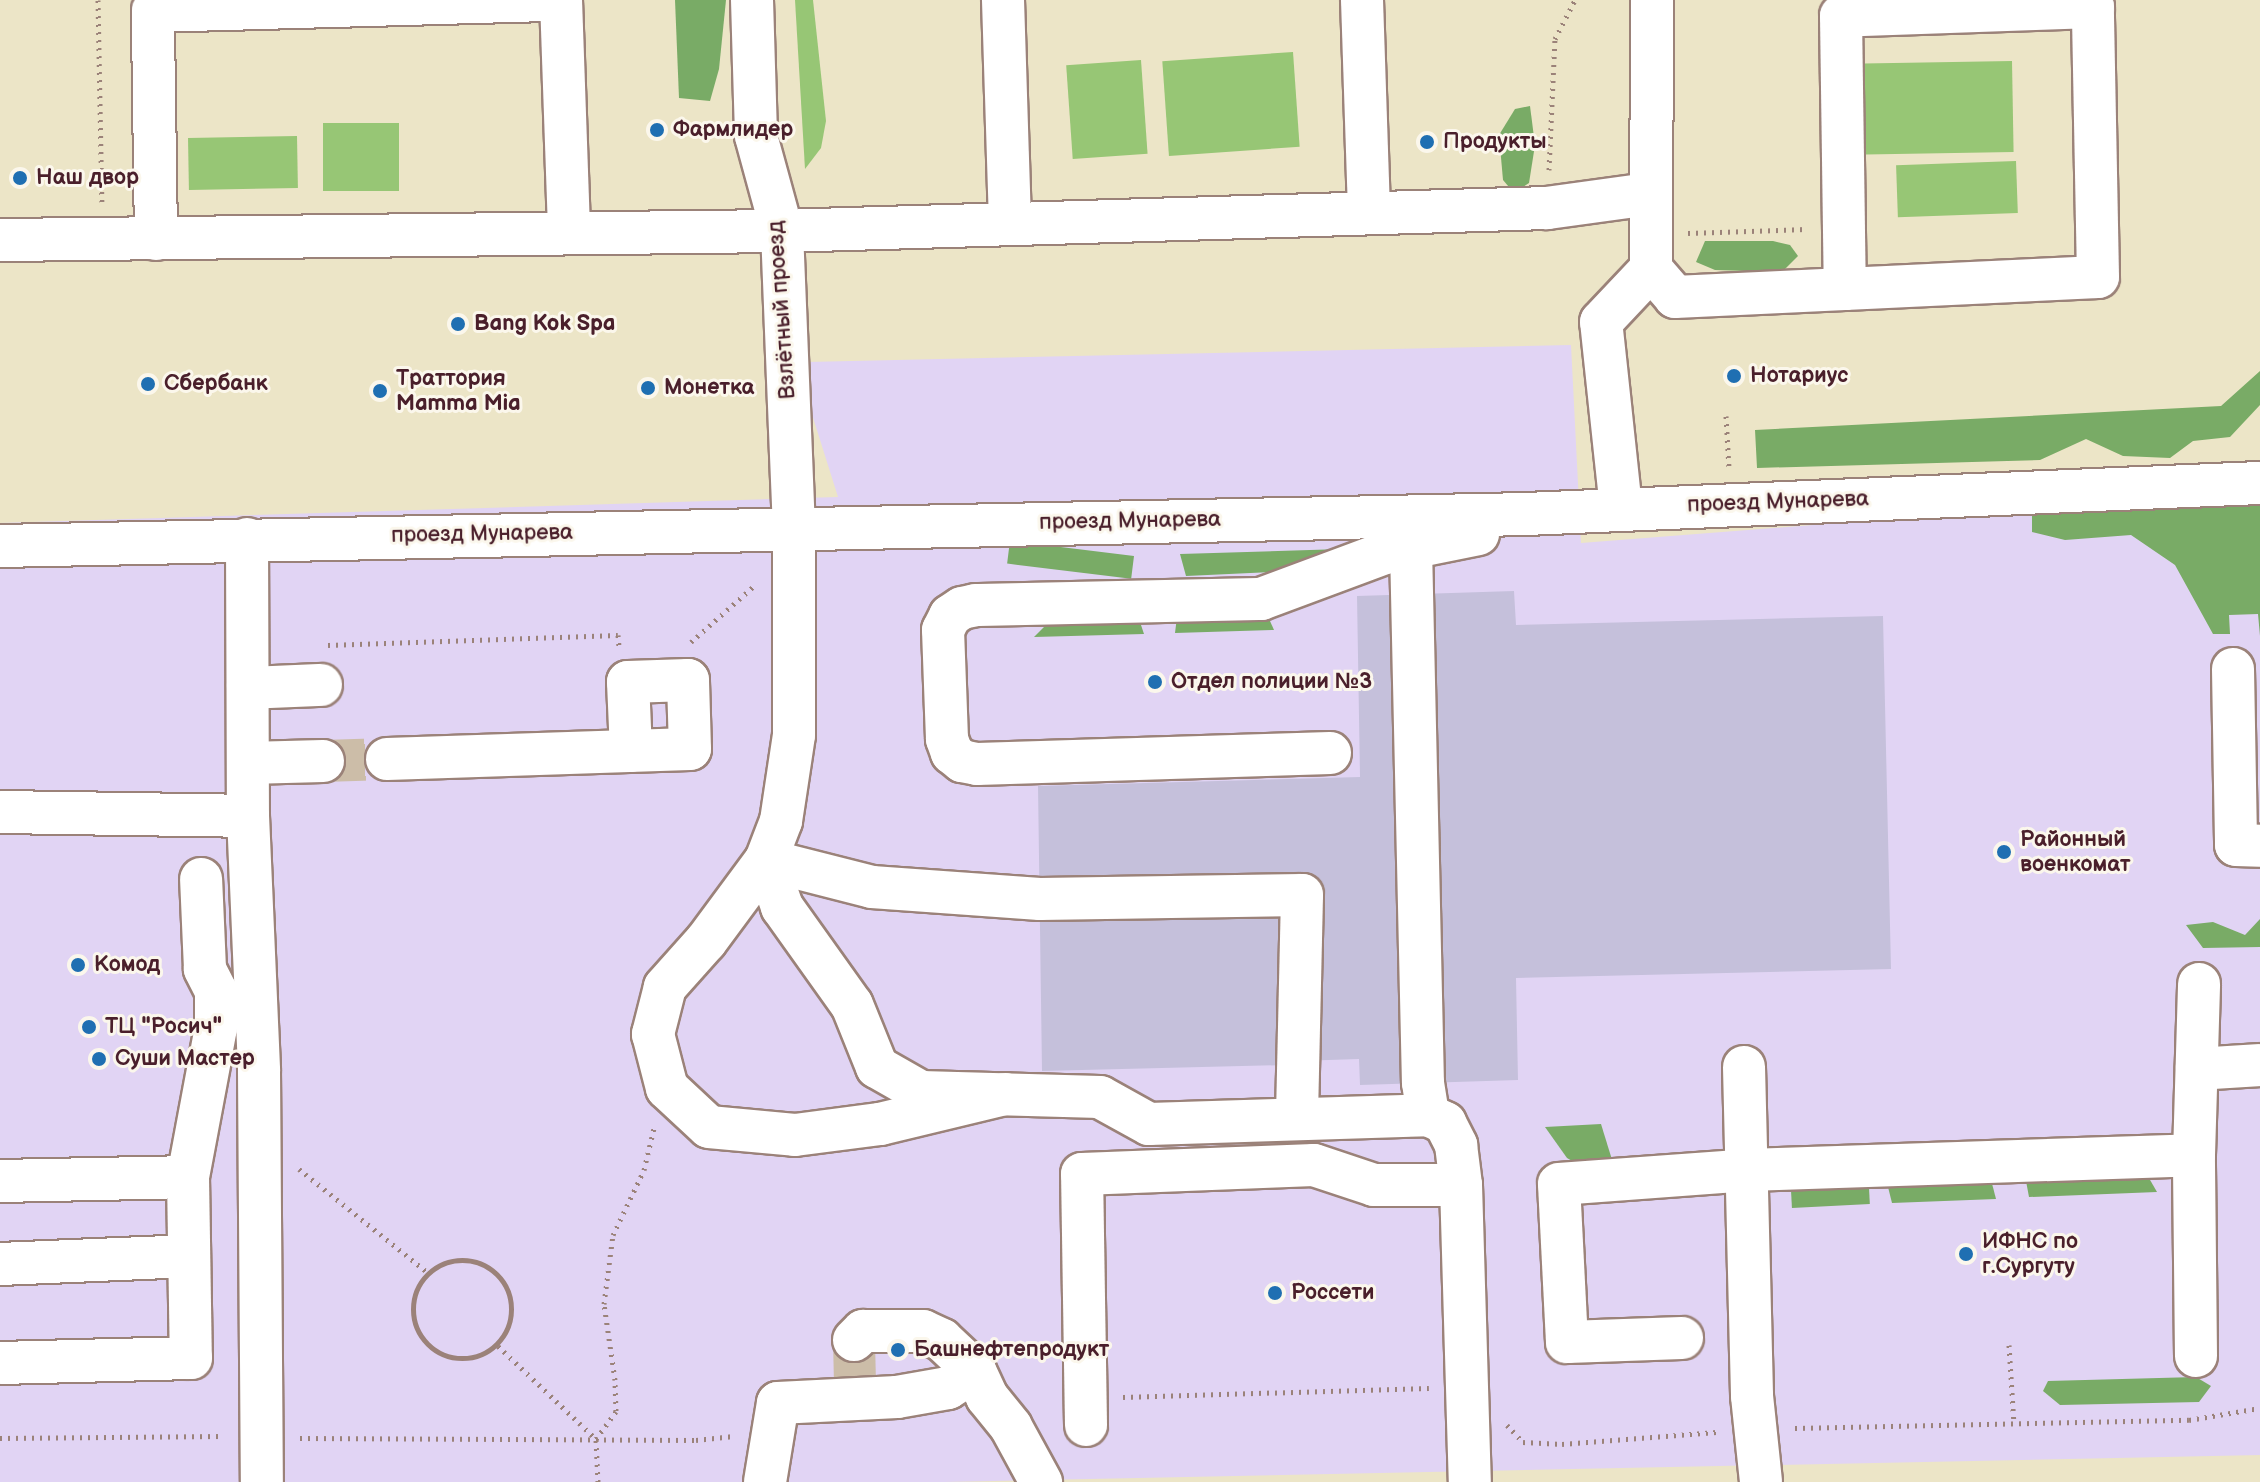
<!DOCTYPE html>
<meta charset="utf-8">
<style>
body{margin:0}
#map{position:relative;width:2260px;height:1482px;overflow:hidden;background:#ece5c7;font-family:"Balsamiq Sans",sans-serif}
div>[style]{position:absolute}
.built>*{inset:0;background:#e1d4f4}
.industrial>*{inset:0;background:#c5c0db}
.green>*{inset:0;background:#97c675;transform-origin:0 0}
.forest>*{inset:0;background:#79ab66;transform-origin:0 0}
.minor-tunnel>*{height:42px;margin-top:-21px;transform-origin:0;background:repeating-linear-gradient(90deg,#ccbda8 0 42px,transparent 0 63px)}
.path>*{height:5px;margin-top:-2.5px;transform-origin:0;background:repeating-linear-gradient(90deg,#9b8279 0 2px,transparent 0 8px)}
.path>.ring{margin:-2.5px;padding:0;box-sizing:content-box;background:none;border:5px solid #9b8279;border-radius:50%}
.roads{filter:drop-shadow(2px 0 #9b8279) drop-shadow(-2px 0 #9b8279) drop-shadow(0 2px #9b8279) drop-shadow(0 -2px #9b8279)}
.minor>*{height:42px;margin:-21px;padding:0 21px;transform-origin:21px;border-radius:21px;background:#fff}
.dots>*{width:22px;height:22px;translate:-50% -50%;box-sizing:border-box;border:4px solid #fbf7ec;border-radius:50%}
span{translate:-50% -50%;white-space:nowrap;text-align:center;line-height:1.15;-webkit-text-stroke:6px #fbf7ec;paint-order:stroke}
.poi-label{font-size:22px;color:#4a1f2b;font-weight:700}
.left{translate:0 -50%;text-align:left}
.street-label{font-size:22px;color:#4a1f2b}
</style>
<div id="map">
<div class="built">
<div style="clip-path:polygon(1571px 345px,1581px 543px,2007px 510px,2260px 498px,2260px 1455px,944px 1482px,0 1482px,0 523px,838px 497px,810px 408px,807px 362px)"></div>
</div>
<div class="industrial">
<div style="clip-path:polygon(1514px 591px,1516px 625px,1883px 616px,1891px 969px,1516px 978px,1518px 1080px,1360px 1085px,1359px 1059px,1298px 1061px,1287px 1065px,1042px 1071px,1038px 786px,1360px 777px,1357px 596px)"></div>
</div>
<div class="green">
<div style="clip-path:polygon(795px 0,813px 0,826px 121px,821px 148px,805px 169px)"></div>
<div style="left:1293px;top:52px;width:95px;height:131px;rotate:86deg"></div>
<div style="left:1141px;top:60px;width:94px;height:75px;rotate:86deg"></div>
<div style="left:2012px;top:61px;width:91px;height:148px;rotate:89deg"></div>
<div style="left:323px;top:123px;width:76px;height:68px"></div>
<div style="left:297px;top:136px;width:52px;height:109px;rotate:89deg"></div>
<div style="left:2016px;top:161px;width:52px;height:120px;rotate:88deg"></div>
</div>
<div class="forest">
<div style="clip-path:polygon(675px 0,726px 0,719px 69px,710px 101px,679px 98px)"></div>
<div style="clip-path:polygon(1530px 106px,1535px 145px,1529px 183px,1514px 193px,1503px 180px,1499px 135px,1515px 109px)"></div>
<div style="clip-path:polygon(1705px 241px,1773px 241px,1790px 245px,1798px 256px,1782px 272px,1715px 270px,1696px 262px)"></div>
<div style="clip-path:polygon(2260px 371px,2260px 405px,2230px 437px,2193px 441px,2170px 458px,2123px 456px,2086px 439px,2040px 460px,1757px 468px,1755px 430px,2221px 406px)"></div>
<div style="clip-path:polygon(2260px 503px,2260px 636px,2258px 614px,2229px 615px,2230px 634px,2213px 634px,2175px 565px,2131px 535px,2065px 540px,2032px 532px,2032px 513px)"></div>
<div style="clip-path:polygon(1342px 549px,1274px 572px,1186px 576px,1180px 554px)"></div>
<div style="left:1134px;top:556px;width:23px;height:125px;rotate:97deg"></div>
<div style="clip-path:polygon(1266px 612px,1274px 630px,1175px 633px,1177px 617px)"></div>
<div style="clip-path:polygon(1138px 616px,1144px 634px,1034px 637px,1052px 619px)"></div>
<div style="clip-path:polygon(2260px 919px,2260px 947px,2203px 948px,2186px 925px,2213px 922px,2245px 935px)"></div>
<div style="clip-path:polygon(1601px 1124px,1613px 1163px,1591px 1172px,1567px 1158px,1545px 1127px)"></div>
<div style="clip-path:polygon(2142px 1166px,2157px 1192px,2029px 1197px,2024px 1170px)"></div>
<div style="clip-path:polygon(1988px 1168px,1996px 1199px,1892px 1203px,1884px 1171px)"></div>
<div style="left:1868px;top:1169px;width:35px;height:78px;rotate:87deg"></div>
<div style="clip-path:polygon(2196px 1377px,2211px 1386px,2199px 1402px,2060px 1405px,2043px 1391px,2048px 1381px)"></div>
</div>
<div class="minor-tunnel">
<div style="left:323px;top:761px;width:64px;rotate:-1.8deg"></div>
<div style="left:854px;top:1340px;width:43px;rotate:88.7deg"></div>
</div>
<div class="path">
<div style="left:98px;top:0;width:202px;rotate:88.9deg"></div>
<div style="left:1549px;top:170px;width:131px;rotate:-87.4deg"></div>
<div style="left:1555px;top:39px;width:44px;rotate:-62.9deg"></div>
<div style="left:1688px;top:233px;width:118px;rotate:-1.9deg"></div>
<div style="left:1726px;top:416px;width:52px;rotate:86.7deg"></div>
<div style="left:691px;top:642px;width:86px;rotate:-41.7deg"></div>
<div style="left:328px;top:645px;width:290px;rotate:-2deg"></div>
<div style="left:618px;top:635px;width:12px;rotate:85deg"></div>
<div style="left:299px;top:1169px;width:163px;rotate:38.8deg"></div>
<div class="ring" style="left:413px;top:1260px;width:93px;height:93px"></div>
<div style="left:2009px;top:1345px;width:79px;rotate:86.4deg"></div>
<div style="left:498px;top:1346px;width:135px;rotate:43.5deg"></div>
<div style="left:1123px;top:1397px;width:306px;rotate:-1.7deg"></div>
<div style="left:1507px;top:1425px;width:23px;rotate:47deg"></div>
<div style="left:1523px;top:1442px;width:39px;rotate:3deg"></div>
<div style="left:1562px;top:1444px;width:155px;rotate:-4.4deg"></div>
<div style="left:1795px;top:1428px;width:394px;rotate:-1.2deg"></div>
<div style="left:2189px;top:1420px;width:72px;rotate:-9.6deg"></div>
<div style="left:0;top:1438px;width:223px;rotate:-0.5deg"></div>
<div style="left:300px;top:1438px;width:396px;rotate:0.3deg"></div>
<div style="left:696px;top:1440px;width:38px;rotate:-6deg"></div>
<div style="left:598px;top:1482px;width:43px;rotate:-92.7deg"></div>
<div style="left:596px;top:1439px;width:34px;rotate:-54deg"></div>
<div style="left:616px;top:1411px;width:31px;rotate:-92deg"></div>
<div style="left:615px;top:1380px;width:77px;rotate:-98.2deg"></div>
<div style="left:604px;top:1304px;width:70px;rotate:-82.6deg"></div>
<div style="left:613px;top:1235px;width:72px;rotate:-64.5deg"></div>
<div style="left:644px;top:1170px;width:43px;rotate:-76.6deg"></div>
</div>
<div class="roads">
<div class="minor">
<div style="left:561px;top:0;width:233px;rotate:88deg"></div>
<div style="left:752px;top:0;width:136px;rotate:88.3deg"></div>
<div style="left:756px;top:136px;width:98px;rotate:74.7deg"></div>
<div style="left:782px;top:231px;width:296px;rotate:87.7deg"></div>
<div style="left:794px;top:527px;width:208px;rotate:90deg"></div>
<div style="left:794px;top:735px;width:87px;rotate:98.6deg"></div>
<div style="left:781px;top:821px;width:42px;rotate:111deg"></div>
<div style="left:766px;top:860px;width:101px;rotate:126.5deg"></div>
<div style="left:706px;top:941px;width:62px;rotate:131.7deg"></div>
<div style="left:665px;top:987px;width:49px;rotate:104.3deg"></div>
<div style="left:653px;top:1034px;width:56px;rotate:75.5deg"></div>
<div style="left:667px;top:1088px;width:57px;rotate:42.9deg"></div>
<div style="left:709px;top:1127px;width:86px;rotate:5.3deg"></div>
<div style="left:795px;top:1135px;width:86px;rotate:-7.4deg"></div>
<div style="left:880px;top:1124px;width:129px;rotate:-13.5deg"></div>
<div style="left:1003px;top:0;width:223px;rotate:88.2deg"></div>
<div style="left:1362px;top:0;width:213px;rotate:88.1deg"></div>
<div style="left:156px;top:239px;width:228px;rotate:-90.8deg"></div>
<div style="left:153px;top:11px;width:398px;rotate:-1.6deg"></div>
<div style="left:0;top:240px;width:782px;rotate:-0.66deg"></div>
<div style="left:782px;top:231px;width:765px;rotate:-1.72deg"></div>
<div style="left:1547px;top:208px;width:103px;rotate:-7.8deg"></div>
<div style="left:1651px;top:269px;width:37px;rotate:49deg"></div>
<div style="left:1675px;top:297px;width:170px;rotate:-2.7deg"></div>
<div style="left:1845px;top:289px;width:253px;rotate:-2.7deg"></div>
<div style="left:2098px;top:277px;width:270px;rotate:-91.1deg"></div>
<div style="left:2093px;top:7px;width:252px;rotate:178deg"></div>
<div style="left:1841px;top:16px;width:273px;rotate:89.2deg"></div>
<div style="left:1621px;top:508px;width:187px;rotate:-96.1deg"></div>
<div style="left:1601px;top:322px;width:73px;rotate:-46.7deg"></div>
<div style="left:1651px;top:269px;width:269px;rotate:-89.8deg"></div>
<div style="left:247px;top:539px;width:277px;rotate:89.8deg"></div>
<div style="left:248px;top:816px;width:255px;rotate:87.5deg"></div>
<div style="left:259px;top:1071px;width:411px;rotate:89.6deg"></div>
<div style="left:0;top:546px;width:1526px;rotate:-1.2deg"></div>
<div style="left:1526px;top:514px;width:735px;rotate:-2.42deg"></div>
<div style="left:1411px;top:548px;width:535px;rotate:88.72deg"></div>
<div style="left:1423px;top:1083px;width:32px;rotate:81deg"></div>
<div style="left:2233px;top:669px;width:176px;rotate:89deg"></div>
<div style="left:2236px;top:845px;width:24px;rotate:2deg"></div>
<div style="left:248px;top:688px;width:73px;rotate:-2.4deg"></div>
<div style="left:1330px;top:753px;width:353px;rotate:178.2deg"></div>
<div style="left:977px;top:764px;width:15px;rotate:-169deg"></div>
<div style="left:962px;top:761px;width:13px;rotate:-141deg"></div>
<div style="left:952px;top:753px;width:15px;rotate:-110deg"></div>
<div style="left:947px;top:739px;width:109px;rotate:-92.1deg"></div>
<div style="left:943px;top:630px;width:16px;rotate:-63deg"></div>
<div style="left:950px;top:616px;width:14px;rotate:-34deg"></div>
<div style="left:962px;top:608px;width:14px;rotate:-12deg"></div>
<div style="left:976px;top:605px;width:285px;rotate:-1.2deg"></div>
<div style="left:1261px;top:599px;width:132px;rotate:-20.4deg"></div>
<div style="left:1385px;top:553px;width:95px;rotate:-11.5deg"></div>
<div style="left:387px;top:759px;width:303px;rotate:-1.9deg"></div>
<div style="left:690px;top:749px;width:69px;rotate:-91.7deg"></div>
<div style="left:688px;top:680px;width:60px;rotate:178.1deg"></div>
<div style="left:628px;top:682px;width:69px;rotate:87.5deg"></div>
<div style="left:248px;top:763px;width:75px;rotate:-1.5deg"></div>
<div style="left:0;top:812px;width:248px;rotate:0.9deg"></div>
<div style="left:766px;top:860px;width:50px;rotate:71.2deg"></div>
<div style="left:782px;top:907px;width:120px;rotate:54.5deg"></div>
<div style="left:852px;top:1005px;width:67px;rotate:68deg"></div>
<div style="left:877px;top:1067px;width:51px;rotate:29.6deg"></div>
<div style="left:921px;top:1092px;width:179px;rotate:1.6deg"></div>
<div style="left:1100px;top:1097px;width:56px;rotate:28.9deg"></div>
<div style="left:1149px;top:1124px;width:279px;rotate:-1.8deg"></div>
<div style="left:1428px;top:1115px;width:19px;rotate:25deg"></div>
<div style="left:1445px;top:1123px;width:25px;rotate:63deg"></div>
<div style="left:1456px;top:1145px;width:40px;rotate:82.9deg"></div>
<div style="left:1461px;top:1185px;width:297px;rotate:88.3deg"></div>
<div style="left:766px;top:860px;width:109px;rotate:14.3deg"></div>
<div style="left:872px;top:887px;width:168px;rotate:4.1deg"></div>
<div style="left:1040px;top:899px;width:262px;rotate:-0.9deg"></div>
<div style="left:1302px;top:895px;width:223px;rotate:91.3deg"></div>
<div style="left:1744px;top:1067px;width:329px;rotate:88.6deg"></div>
<div style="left:1752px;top:1396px;width:86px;rotate:84deg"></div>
<div style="left:2197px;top:1069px;width:63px;rotate:-3.6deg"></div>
<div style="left:188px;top:1177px;width:152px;rotate:-79.4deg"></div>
<div style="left:216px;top:1028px;width:37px;rotate:-90deg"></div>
<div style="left:216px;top:991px;width:25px;rotate:-117deg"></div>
<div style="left:205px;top:969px;width:90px;rotate:-92.5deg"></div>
<div style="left:0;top:1181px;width:188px;rotate:-1.2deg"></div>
<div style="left:188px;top:1177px;width:181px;rotate:89.1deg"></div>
<div style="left:191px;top:1358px;width:191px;rotate:178.5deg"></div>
<div style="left:0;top:1264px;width:189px;rotate:-2.4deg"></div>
<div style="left:1682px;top:1338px;width:115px;rotate:178deg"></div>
<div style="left:1567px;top:1342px;width:158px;rotate:-92.9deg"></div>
<div style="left:1559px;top:1184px;width:190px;rotate:-4.2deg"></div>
<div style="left:1748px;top:1170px;width:446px;rotate:-1.9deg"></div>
<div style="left:854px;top:1340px;width:13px;rotate:-45deg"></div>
<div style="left:863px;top:1331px;width:60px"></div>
<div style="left:923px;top:1331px;width:21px;rotate:25deg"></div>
<div style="left:942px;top:1340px;width:45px;rotate:43.2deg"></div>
<div style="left:2196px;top:1356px;width:201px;rotate:-90.6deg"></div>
<div style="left:2194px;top:1155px;width:171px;rotate:-88.3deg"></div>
<div style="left:1086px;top:1425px;width:251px;rotate:-90.9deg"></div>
<div style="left:1082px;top:1174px;width:232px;rotate:-2.2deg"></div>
<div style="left:1314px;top:1165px;width:63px;rotate:18.4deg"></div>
<div style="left:1374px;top:1185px;width:87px"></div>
<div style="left:765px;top:1482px;width:80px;rotate:-80.7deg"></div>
<div style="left:778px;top:1403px;width:119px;rotate:-2.9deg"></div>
<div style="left:897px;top:1397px;width:52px;rotate:-10deg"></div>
<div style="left:948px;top:1388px;width:32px;rotate:-32deg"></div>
<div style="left:975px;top:1371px;width:29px;rotate:65deg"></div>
<div style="left:987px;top:1397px;width:38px;rotate:51deg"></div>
<div style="left:1011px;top:1427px;width:63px;rotate:61.4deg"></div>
</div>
</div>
<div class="dots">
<div style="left:657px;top:130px;background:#1f6fb2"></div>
<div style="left:1427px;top:142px;background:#1f6fb2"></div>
<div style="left:20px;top:178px;background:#1f6fb2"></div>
<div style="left:458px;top:324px;background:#1f6fb2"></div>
<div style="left:1734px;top:376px;background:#1f6fb2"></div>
<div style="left:148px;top:384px;background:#1f6fb2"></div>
<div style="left:648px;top:388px;background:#1f6fb2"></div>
<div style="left:380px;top:391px;background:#1f6fb2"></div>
<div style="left:1155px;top:682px;background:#1f6fb2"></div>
<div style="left:2004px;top:852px;background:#1f6fb2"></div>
<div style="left:78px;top:965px;background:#1f6fb2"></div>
<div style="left:89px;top:1027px;background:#1f6fb2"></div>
<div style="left:99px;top:1059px;background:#1f6fb2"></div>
<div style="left:1966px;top:1254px;background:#1f6fb2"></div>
<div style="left:1275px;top:1293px;background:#1f6fb2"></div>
<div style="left:898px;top:1350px;background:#1f6fb2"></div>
</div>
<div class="poi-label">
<span class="left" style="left:673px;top:130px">Фармлидер</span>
<span class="left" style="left:1443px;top:142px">Продукты</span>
<span class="left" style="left:36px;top:178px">Наш двор</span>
<span class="left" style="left:474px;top:324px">Bang Kok Spa</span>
<span class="left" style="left:1750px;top:376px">Нотариус</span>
<span class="left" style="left:396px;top:391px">Траттория<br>Mamma Mia</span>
<span class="left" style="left:164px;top:384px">Сбербанк</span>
<span class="left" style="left:664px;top:388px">Монетка</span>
<span class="left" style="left:1171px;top:682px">Отдел полиции №3</span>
<span class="left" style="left:2020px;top:852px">Районный<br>военкомат</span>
<span class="left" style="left:94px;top:965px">Комод</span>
<span class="left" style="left:105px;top:1027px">ТЦ "Росич"</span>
<span class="left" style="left:115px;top:1059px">Суши Мастер</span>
<span class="left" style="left:1982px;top:1254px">ИФНС по<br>г.Сургуту</span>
<span class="left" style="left:1291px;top:1293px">Россети</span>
<span class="left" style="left:914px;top:1350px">Башнефтепродукт</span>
</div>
<div class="street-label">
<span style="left:782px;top:310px;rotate:-94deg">Взлётный проезд</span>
<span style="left:1778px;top:502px;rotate:-2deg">проезд Мунарева</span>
<span style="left:1130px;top:521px;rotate:-1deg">проезд Мунарева</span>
<span style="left:482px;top:534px;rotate:-1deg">проезд Мунарева</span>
</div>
</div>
